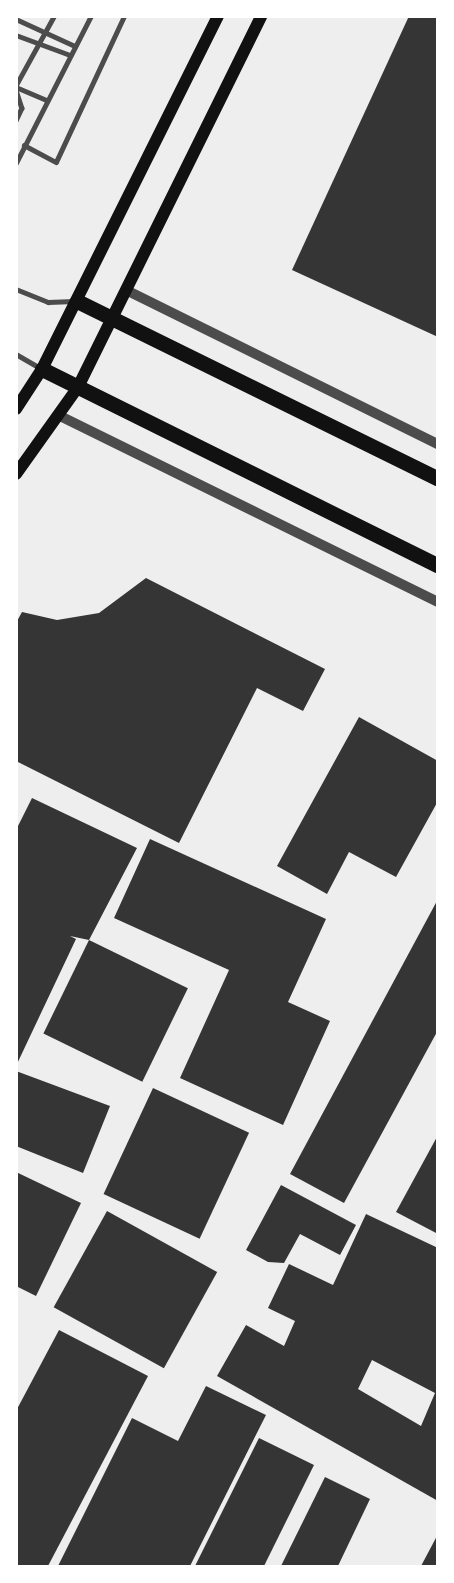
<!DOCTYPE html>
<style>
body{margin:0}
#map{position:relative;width:454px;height:1583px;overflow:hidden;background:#fff;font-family:Quicksand,sans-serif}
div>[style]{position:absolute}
.green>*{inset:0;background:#eee;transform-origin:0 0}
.building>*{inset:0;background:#353535;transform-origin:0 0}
.service>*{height:4.5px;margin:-2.25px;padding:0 2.25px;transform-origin:2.25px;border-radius:2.25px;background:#4c4c4c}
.tertiary>*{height:10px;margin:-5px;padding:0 5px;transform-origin:5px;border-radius:5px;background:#4c4c4c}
.secondary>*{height:12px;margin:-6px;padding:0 6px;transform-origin:6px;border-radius:6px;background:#111}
.primary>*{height:15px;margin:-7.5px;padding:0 7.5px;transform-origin:7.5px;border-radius:7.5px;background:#111}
span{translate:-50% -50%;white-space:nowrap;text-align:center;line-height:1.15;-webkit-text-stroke:4.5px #fff;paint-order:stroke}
.frame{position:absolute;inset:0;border:18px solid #fff;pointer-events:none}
</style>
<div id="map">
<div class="green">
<div style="left:17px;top:17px;width:420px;height:1549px"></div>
</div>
<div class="building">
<div style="clip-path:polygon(409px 16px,438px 16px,438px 337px,292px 270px)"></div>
<div style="clip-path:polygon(146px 578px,325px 669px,303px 711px,257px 688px,179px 843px,16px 761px,16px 623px,22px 612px,57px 620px,99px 613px)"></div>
<div style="clip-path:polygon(359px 717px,438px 761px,438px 801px,396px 877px,349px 852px,327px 894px,277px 866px)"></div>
<div style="clip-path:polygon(32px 798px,137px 848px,89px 940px,70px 936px,76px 939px,16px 1066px,16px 830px)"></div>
<div style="clip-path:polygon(150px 839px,326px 919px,288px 1002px,330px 1021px,283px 1125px,180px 1078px,229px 970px,114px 918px)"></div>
<div style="clip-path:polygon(438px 899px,438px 1030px,344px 1203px,290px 1174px)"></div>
<div style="left:89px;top:940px;width:110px;height:104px;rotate:26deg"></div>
<div style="clip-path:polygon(16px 1071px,110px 1106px,83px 1173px,16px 1146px)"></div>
<div style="left:153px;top:1088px;width:106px;height:117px;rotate:25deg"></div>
<div style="clip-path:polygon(438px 1135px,438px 1234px,396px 1212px)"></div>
<div style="clip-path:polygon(16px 1172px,81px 1203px,36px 1296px,16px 1286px)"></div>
<div style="clip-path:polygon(281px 1185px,356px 1225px,340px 1255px,300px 1234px,284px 1263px,268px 1262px,246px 1250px)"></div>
<div style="left:107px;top:1211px;width:126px;height:110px;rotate:29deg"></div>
<div style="clip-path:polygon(evenodd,366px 1214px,438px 1248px,438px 1501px,217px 1376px,246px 1325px,284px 1346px,295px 1321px,268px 1308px,289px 1264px,333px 1285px,366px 1214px,372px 1360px,435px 1393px,421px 1426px,358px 1389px,372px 1360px)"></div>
<div style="clip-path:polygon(59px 1330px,148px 1376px,48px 1566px,16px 1566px,16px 1411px)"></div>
<div style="clip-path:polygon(206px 1386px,266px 1415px,190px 1566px,58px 1566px,132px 1418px,178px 1441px)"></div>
<div style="clip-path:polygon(259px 1438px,314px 1465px,264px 1566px,195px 1566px)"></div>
<div style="clip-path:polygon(325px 1477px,370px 1499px,338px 1566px,281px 1566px)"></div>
<div style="clip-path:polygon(438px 1534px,438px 1566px,421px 1566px)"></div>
</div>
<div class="service">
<div style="left:16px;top:19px;width:65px;rotate:24.6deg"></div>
<div style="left:16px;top:35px;width:58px;rotate:20.3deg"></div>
<div style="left:16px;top:85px;width:79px;rotate:-61.2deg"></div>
<div style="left:16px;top:87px;width:34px;rotate:23deg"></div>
<div style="left:16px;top:90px;width:19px;rotate:72deg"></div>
<div style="left:22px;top:108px;width:14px;rotate:115deg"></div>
<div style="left:24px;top:145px;width:36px;rotate:28deg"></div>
<div style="left:56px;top:162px;width:161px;rotate:-65deg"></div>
<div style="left:16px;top:163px;width:165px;rotate:-63deg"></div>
<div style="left:16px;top:289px;width:35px;rotate:22deg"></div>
<div style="left:48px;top:302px;width:26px;rotate:-2deg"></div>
<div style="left:16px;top:354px;width:28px;rotate:30deg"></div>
</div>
<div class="tertiary">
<div style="left:126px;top:290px;width:348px;rotate:26.3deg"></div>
<div style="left:58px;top:415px;width:424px;rotate:26.2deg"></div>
</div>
<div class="secondary">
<div style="left:16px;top:409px;width:48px;rotate:-57deg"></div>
<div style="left:42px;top:369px;width:394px;rotate:-63.5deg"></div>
<div style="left:16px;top:474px;width:107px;rotate:-54.5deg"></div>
<div style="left:78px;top:387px;width:414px;rotate:-63.7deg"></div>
</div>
<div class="primary">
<div style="left:77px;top:301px;width:402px;rotate:26.2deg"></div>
<div style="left:42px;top:369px;width:442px;rotate:26.4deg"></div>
</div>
<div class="frame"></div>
</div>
